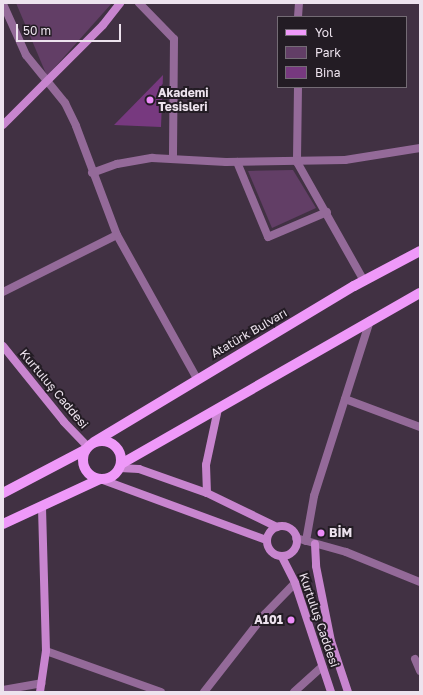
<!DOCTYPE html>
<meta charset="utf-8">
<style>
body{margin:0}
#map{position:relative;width:423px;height:695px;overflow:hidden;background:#413143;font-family:"Golos Text",sans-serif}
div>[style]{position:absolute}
.green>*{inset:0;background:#623e66}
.building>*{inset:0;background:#77397f}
.street>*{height:8px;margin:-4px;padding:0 4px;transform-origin:4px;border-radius:4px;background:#946a99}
.secondary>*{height:8px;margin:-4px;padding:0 4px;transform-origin:4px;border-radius:4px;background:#c885cf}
.secondary>.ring{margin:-4px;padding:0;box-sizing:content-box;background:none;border:8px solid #c885cf;border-radius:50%}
.primary>*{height:10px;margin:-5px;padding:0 5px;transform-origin:5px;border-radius:5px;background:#ef99f9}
.primary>.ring{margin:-5px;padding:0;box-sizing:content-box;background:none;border:10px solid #ef99f9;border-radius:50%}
.dots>*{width:11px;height:11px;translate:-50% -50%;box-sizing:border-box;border:2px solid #231c24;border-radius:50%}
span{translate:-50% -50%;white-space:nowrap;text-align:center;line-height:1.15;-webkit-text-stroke:4px #231c24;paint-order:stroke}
.poi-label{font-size:12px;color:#ede3ee;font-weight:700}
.left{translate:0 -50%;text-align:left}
.right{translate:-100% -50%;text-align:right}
.street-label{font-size:12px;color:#ede3ee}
.frame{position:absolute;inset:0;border:4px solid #ede3ee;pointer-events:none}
.legend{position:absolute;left:277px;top:16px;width:130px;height:72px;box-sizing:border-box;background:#231c24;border:1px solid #746c75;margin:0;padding:5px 7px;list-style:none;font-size:12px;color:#ede3ee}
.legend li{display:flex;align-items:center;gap:8px;height:20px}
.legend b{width:20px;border:1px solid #746c75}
.scale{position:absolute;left:16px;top:24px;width:105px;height:18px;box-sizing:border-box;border:2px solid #ede3ee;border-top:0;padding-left:5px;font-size:12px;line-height:14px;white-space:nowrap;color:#ede3ee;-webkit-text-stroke:3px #231c24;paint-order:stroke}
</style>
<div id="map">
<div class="green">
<div style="clip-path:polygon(16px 3px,112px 3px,47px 76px)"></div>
<div style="clip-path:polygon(293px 170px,316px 208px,272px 228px,248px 171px)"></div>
</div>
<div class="building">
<div style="clip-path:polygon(163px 75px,161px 127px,114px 125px)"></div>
</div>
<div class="street">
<div style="left:139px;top:3px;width:50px;rotate:45.8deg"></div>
<div style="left:174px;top:39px;width:120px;rotate:90.5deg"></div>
<div style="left:3px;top:4px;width:56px;rotate:65.7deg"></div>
<div style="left:26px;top:55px;width:62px;rotate:50.9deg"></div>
<div style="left:65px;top:103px;width:25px;rotate:64deg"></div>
<div style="left:76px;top:126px;width:116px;rotate:69.4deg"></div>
<div style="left:117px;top:235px;width:165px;rotate:60.9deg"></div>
<div style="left:298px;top:17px;width:14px;rotate:-86deg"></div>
<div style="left:298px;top:87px;width:75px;rotate:90.8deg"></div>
<div style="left:297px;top:162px;width:137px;rotate:60.6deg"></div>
<div style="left:237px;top:162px;width:81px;rotate:67.5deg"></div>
<div style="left:268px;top:237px;width:64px;rotate:-23deg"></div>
<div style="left:92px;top:173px;width:27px;rotate:-20deg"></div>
<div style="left:117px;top:164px;width:36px;rotate:-10deg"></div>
<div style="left:152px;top:158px;width:74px;rotate:3.1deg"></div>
<div style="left:226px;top:162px;width:119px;rotate:-1deg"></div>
<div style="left:345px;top:160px;width:76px;rotate:-9.1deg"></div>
<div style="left:3px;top:292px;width:127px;rotate:-26.6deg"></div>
<div style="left:345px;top:399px;width:80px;rotate:20.5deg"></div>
<div style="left:296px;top:538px;width:52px;rotate:15.6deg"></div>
<div style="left:346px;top:552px;width:80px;rotate:22.1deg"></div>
<div style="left:306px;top:541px;width:46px;rotate:-79.9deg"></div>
<div style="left:314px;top:496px;width:184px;rotate:-72.3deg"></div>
<div style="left:46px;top:651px;width:122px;rotate:19.6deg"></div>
<div style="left:415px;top:659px;width:13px;rotate:67deg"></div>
<div style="left:3px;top:690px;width:39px;rotate:-10deg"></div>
<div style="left:204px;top:692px;width:99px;rotate:-52deg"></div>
<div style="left:265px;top:614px;width:43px;rotate:-45.9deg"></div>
<div style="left:294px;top:692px;width:38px;rotate:-42deg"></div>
</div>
<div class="secondary">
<div style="left:3px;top:125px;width:141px;rotate:-45deg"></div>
<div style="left:103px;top:25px;width:28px;rotate:-52deg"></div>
<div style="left:3px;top:346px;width:97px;rotate:51.2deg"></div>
<div style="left:64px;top:422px;width:35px;rotate:46deg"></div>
<div style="left:218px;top:409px;width:57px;rotate:102.1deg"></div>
<div style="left:206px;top:465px;width:28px;rotate:88deg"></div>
<div style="left:207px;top:493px;width:78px;rotate:25.9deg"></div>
<div style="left:120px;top:468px;width:19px;rotate:3deg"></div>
<div style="left:139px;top:469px;width:72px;rotate:19.4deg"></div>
<div style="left:103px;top:480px;width:174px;rotate:20.2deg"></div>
<div class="ring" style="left:267px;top:526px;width:22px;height:22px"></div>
<div style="left:315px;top:544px;width:22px;rotate:87deg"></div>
<div style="left:316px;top:566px;width:76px;rotate:78.7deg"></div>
<div style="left:331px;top:641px;width:54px;rotate:71.6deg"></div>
<div style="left:282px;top:557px;width:29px;rotate:63deg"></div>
<div style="left:295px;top:583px;width:115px;rotate:71.7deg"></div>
<div style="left:40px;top:692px;width:41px;rotate:-81.7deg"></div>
<div style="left:46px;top:651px;width:143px;rotate:-91.6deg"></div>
</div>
<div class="primary">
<div class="ring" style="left:83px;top:441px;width:28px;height:28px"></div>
<div style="left:94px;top:442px;width:303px;rotate:-31deg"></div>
<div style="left:354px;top:286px;width:75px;rotate:-27.9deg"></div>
<div style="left:121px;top:464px;width:344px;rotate:-29.8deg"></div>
<div style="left:3px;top:493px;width:93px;rotate:-27.7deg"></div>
<div style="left:3px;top:524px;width:107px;rotate:-24.9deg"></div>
</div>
<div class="dots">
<div style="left:150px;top:100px;background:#ed8cf9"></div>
<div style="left:321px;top:533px;background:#ed8cf9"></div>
<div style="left:291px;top:620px;background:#ed8cf9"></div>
</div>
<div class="poi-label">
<span class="left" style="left:158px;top:100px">Akademi<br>Tesisleri</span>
<span class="left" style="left:329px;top:533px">BİM</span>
<span class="right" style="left:283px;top:620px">A101</span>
</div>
<div class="street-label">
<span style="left:249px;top:333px;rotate:-30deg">Atatürk Bulvarı</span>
<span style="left:54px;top:389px;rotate:50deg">Kurtuluş Caddesi</span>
<span style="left:319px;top:620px;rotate:71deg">Kurtuluş Caddesi</span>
</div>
<div class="frame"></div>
<ul class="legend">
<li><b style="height:5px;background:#ef99f9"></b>Yol</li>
<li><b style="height:11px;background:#623e66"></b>Park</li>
<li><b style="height:11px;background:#77397f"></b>Bina</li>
</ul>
<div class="scale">50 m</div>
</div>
